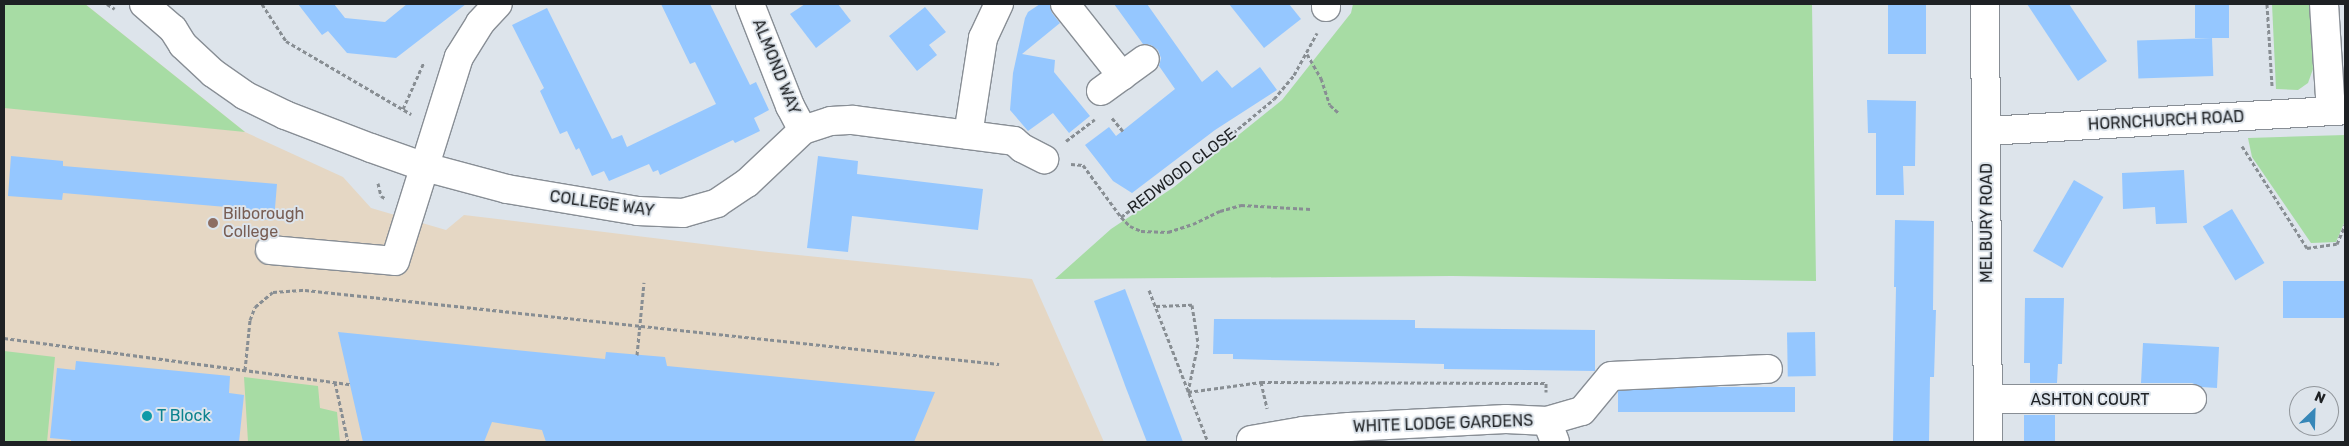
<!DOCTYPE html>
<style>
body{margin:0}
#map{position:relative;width:2349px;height:446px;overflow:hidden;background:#dde4eb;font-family:Rubik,sans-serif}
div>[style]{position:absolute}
.education>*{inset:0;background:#e5d7c4}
.green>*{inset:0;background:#a7dca4}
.building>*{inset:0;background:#95c7ff;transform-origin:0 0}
.path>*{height:3px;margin-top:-1.5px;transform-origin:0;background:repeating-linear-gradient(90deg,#888e93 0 4px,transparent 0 6.5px)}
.roads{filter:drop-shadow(1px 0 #888e95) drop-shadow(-1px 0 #888e95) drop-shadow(0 1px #888e95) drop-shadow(0 -1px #888e95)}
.minor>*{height:28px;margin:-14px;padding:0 14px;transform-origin:14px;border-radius:14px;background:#fff}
.dots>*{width:14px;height:14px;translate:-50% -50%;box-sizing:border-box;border:2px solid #dde4eb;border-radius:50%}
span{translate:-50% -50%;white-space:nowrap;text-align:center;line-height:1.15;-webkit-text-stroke:4px #dde4eb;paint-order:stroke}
.street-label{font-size:16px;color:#1e2124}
.education-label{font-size:16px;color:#785e54}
.left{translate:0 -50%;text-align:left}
.culture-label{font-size:16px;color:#0d838f}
.frame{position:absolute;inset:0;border:5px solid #1e2124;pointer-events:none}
.north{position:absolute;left:2289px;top:386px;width:50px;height:50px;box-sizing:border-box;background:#dde4eb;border:1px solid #91969b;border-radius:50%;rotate:24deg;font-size:14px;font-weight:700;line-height:20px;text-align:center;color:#1e2124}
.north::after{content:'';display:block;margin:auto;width:18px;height:22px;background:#3787b8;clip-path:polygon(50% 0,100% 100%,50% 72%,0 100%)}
</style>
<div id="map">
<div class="education">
<div style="clip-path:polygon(4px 4px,85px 4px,245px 132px,343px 177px,371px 208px,446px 230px,464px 215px,769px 252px,1032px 279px,1104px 442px,4px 442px)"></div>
</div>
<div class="green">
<div style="clip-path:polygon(4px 4px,85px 4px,245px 132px,4px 108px)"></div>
<div style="clip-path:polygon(1353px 4px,1812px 4px,1816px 281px,1452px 276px,1055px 279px,1111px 229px,1174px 187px,1282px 100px,1351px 13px)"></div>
<div style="clip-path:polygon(2272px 4px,2310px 4px,2313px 69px,2308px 83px,2298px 90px,2276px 89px)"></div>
<div style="clip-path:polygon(2345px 135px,2345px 221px,2336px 242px,2311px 243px,2252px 157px,2248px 138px)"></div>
<div style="clip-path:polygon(4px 351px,55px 357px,47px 442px,4px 442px)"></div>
<div style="clip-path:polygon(244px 377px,318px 386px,320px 408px,337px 412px,340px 442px,248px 442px)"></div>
</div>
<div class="building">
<div style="clip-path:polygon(298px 4px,334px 4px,345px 18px,385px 22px,407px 4px,466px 4px,396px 58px,347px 53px,328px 31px,322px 35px)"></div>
<div style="clip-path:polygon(661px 4px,710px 4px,750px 85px,756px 82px,769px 110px,754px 118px,760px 131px,735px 143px,733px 140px,660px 175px,658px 170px,653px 172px,649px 164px,609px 181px,604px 171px,592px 176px,579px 148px,576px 150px,567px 131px,560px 134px,540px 91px,544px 88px,512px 25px,547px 8px,612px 139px,622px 135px,627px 147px,716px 104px,695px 62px,690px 64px)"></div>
<div style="clip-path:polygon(805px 4px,838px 4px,851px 21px,816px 48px,790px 14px)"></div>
<div style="clip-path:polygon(1040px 4px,1050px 4px,1052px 13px,1060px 23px,1022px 54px,1055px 60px,1054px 72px,1090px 116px,1069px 133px,1053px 113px,1028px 131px,1010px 110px,1013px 73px,1025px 18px,1028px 12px)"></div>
<div style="clip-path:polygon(1114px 4px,1147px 4px,1202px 82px,1217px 70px,1232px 88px,1260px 67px,1277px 90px,1215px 130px,1132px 193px,1113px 181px,1085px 145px,1109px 127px,1116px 136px,1175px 89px,1159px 66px,1161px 58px,1158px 50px,1151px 45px,1143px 44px)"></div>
<div style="clip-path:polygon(1229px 4px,1289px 4px,1301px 19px,1264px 48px)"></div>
<div style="left:1888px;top:4px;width:38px;height:50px"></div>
<div style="clip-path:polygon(2027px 4px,2069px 4px,2107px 61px,2078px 81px)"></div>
<div style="left:2195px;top:4px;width:34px;height:34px"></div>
<div style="clip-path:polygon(925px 7px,946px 32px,929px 45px,937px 55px,917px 71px,889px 36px)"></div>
<div style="left:2212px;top:38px;width:38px;height:75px;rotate:88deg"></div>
<div style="clip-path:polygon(1867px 100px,1916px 101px,1915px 166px,1903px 166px,1904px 195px,1876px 195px,1876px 133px,1868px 133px)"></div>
<div style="clip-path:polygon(11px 156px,63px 161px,63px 166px,277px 184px,274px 220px,237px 217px,238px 208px,63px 193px,62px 200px,8px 196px)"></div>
<div style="clip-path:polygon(818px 156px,858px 161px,857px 174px,983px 189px,978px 230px,852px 216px,848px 252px,807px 248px)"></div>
<div style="clip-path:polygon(2184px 170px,2187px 223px,2156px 224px,2155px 207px,2123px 209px,2122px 173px)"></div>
<div style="left:2074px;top:180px;width:34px;height:82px;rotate:30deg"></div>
<div style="left:2232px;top:209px;width:63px;height:34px;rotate:59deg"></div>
<div style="clip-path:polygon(1895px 220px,1934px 221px,1933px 310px,1936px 310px,1934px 377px,1930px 377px,1929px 442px,1893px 442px,1896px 287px,1894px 287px)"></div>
<div style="left:2345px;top:281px;width:37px;height:62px;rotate:90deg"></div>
<div style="clip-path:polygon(1125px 289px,1147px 347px,1183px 442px,1147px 442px,1126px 388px,1094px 301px)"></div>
<div style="clip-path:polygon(2025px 298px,2064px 298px,2062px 364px,2058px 364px,2057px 383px,2030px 383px,2030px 363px,2024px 363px)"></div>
<div style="clip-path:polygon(1214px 319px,1415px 320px,1415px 328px,1595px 330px,1595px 371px,1444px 369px,1444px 364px,1233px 359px,1233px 354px,1213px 354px)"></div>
<div style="clip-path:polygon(338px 332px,605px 359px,606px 352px,665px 357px,667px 366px,935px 392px,914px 442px,546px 442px,542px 430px,492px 422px,484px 442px,363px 442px)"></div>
<div style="left:1815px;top:332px;width:44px;height:28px;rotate:89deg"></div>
<div style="clip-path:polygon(2143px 343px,2219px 347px,2217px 388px,2201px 387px,2192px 383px,2141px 383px)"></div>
<div style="clip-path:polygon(76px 361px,230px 376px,229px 393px,244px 395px,239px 442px,71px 442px,71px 440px,50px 438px,57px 368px,75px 370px)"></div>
<div style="left:1795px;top:387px;width:25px;height:177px;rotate:90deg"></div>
<div style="left:2024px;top:415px;width:31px;height:27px"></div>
</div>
<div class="path">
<div style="left:107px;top:4px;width:9px;rotate:32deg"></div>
<div style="left:262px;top:4px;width:44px;rotate:57deg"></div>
<div style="left:286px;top:41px;width:145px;rotate:30.3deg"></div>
<div style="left:2267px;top:4px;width:82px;rotate:86.5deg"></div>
<div style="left:1307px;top:54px;width:28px;rotate:60deg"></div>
<div style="left:1321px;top:78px;width:28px;rotate:72deg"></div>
<div style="left:1330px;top:105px;width:12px;rotate:42deg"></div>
<div style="left:403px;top:109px;width:51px;rotate:-65.9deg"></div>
<div style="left:1112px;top:118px;width:17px;rotate:50deg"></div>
<div style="left:1066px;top:141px;width:36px;rotate:-37deg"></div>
<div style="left:2242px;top:146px;width:121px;rotate:57.5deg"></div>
<div style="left:2307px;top:248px;width:30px;rotate:-8deg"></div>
<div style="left:2337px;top:244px;width:21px;rotate:-67deg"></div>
<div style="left:1071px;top:164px;width:12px;rotate:5deg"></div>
<div style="left:1083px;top:165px;width:64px;rotate:53.8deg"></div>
<div style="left:1121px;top:217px;width:140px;rotate:-36.9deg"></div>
<div style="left:1233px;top:133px;width:53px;rotate:-39.7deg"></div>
<div style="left:1274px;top:99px;width:31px;rotate:-50deg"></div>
<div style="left:1294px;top:75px;width:48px;rotate:-61.3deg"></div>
<div style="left:378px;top:183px;width:13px;rotate:77deg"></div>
<div style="left:381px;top:196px;width:4px;rotate:27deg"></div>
<div style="left:1121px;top:217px;width:13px;rotate:45deg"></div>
<div style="left:1130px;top:226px;width:12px;rotate:24deg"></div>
<div style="left:1141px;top:231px;width:27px;rotate:2deg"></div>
<div style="left:1168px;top:232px;width:26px;rotate:-18deg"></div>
<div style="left:1193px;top:224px;width:30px;rotate:-26deg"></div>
<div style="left:1220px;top:211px;width:22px;rotate:-16deg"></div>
<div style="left:1241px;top:205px;width:70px;rotate:3.3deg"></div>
<div style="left:1149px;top:290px;width:163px;rotate:68.8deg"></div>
<div style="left:1156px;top:306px;width:36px;rotate:-2deg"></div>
<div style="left:1192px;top:305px;width:39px;rotate:81deg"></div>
<div style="left:1198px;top:344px;width:49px;rotate:101.8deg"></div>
<div style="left:1188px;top:392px;width:74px;rotate:-7.8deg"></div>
<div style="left:1261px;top:382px;width:285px;rotate:0.2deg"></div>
<div style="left:1546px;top:383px;width:9px;rotate:90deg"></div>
<div style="left:4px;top:338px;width:349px;rotate:7.6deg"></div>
<div style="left:637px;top:355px;width:73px;rotate:-84.5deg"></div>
<div style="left:245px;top:370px;width:50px;rotate:-84.3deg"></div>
<div style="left:250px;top:320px;width:14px;rotate:-69deg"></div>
<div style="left:255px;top:307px;width:23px;rotate:-40deg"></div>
<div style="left:273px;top:292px;width:32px;rotate:-4deg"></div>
<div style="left:305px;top:290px;width:698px;rotate:6.09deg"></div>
<div style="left:335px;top:382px;width:61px;rotate:77.8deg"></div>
<div style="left:1261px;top:382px;width:27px;rotate:77deg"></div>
</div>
<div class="roads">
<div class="minor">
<div style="left:144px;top:4px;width:38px;rotate:41deg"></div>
<div style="left:173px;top:29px;width:19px;rotate:58deg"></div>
<div style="left:183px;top:45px;width:41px;rotate:43deg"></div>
<div style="left:213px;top:73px;width:38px;rotate:35deg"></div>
<div style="left:244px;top:95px;width:46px;rotate:26deg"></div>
<div style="left:285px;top:115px;width:92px;rotate:21deg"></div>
<div style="left:371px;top:148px;width:57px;rotate:19.4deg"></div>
<div style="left:425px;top:167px;width:85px;rotate:15deg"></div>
<div style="left:507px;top:189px;width:133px;rotate:9.5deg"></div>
<div style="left:638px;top:211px;width:45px;rotate:2.5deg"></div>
<div style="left:683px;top:213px;width:35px;rotate:-16deg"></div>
<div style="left:717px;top:203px;width:36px;rotate:-34deg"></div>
<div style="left:747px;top:183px;width:77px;rotate:-43.4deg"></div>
<div style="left:803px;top:130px;width:29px;rotate:-18deg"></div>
<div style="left:831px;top:121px;width:22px;rotate:-3deg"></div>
<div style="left:853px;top:120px;width:162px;rotate:7.4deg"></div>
<div style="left:1014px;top:141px;width:11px;rotate:41deg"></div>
<div style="left:1022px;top:148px;width:25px;rotate:27deg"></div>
<div style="left:750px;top:4px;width:110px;rotate:68.6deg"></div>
<div style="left:790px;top:106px;width:27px;rotate:62deg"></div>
<div style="left:1065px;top:4px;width:92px;rotate:51.6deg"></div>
<div style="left:1985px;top:4px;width:438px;rotate:89.6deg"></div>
<div style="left:2324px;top:4px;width:107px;rotate:86.3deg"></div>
<div style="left:1326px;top:7px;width:3px;rotate:-90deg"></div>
<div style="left:1101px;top:91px;width:54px;rotate:-36deg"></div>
<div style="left:1986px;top:131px;width:360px;rotate:-3.3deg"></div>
<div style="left:968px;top:135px;width:98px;rotate:-81.2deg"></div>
<div style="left:983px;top:38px;width:38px;rotate:-65deg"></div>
<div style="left:270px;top:250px;width:125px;rotate:5deg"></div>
<div style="left:395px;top:261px;width:214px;rotate:-72.6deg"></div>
<div style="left:459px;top:57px;width:40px;rotate:-58deg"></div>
<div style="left:480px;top:23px;width:26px;rotate:-47deg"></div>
<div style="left:1988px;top:399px;width:204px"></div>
<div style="left:1547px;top:421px;width:36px;rotate:-16deg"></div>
<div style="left:1582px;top:411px;width:45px;rotate:-50.4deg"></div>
<div style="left:1611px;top:376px;width:157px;rotate:-2.6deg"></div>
<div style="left:1251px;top:440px;width:53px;rotate:-9.8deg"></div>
<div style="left:1303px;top:431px;width:46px;rotate:-5deg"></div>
<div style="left:1349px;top:427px;width:157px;rotate:-2.9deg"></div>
<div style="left:1506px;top:419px;width:41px;rotate:2.8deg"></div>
<div style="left:1547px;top:421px;width:22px;rotate:69deg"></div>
</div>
</div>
<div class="dots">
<div style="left:213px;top:223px;background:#8d6e63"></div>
<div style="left:147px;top:416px;background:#0f9aa8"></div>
</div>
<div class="street-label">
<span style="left:776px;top:67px;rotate:68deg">ALMOND WAY</span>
<span style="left:2166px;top:121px;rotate:-3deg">HORNCHURCH ROAD</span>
<span style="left:1182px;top:171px;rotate:-37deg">REDWOOD CLOSE</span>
<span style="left:602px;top:204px;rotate:8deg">COLLEGE WAY</span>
<span style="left:1987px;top:223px;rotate:-90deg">MELBURY ROAD</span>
<span style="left:2090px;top:400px">ASHTON COURT</span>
<span style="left:1443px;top:424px;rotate:-2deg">WHITE LODGE GARDENS</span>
</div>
<div class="education-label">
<span class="left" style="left:223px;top:223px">Bilborough<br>College</span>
</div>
<div class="culture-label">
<span class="left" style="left:157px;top:416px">T Block</span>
</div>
<div class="frame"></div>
<div class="north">N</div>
</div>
